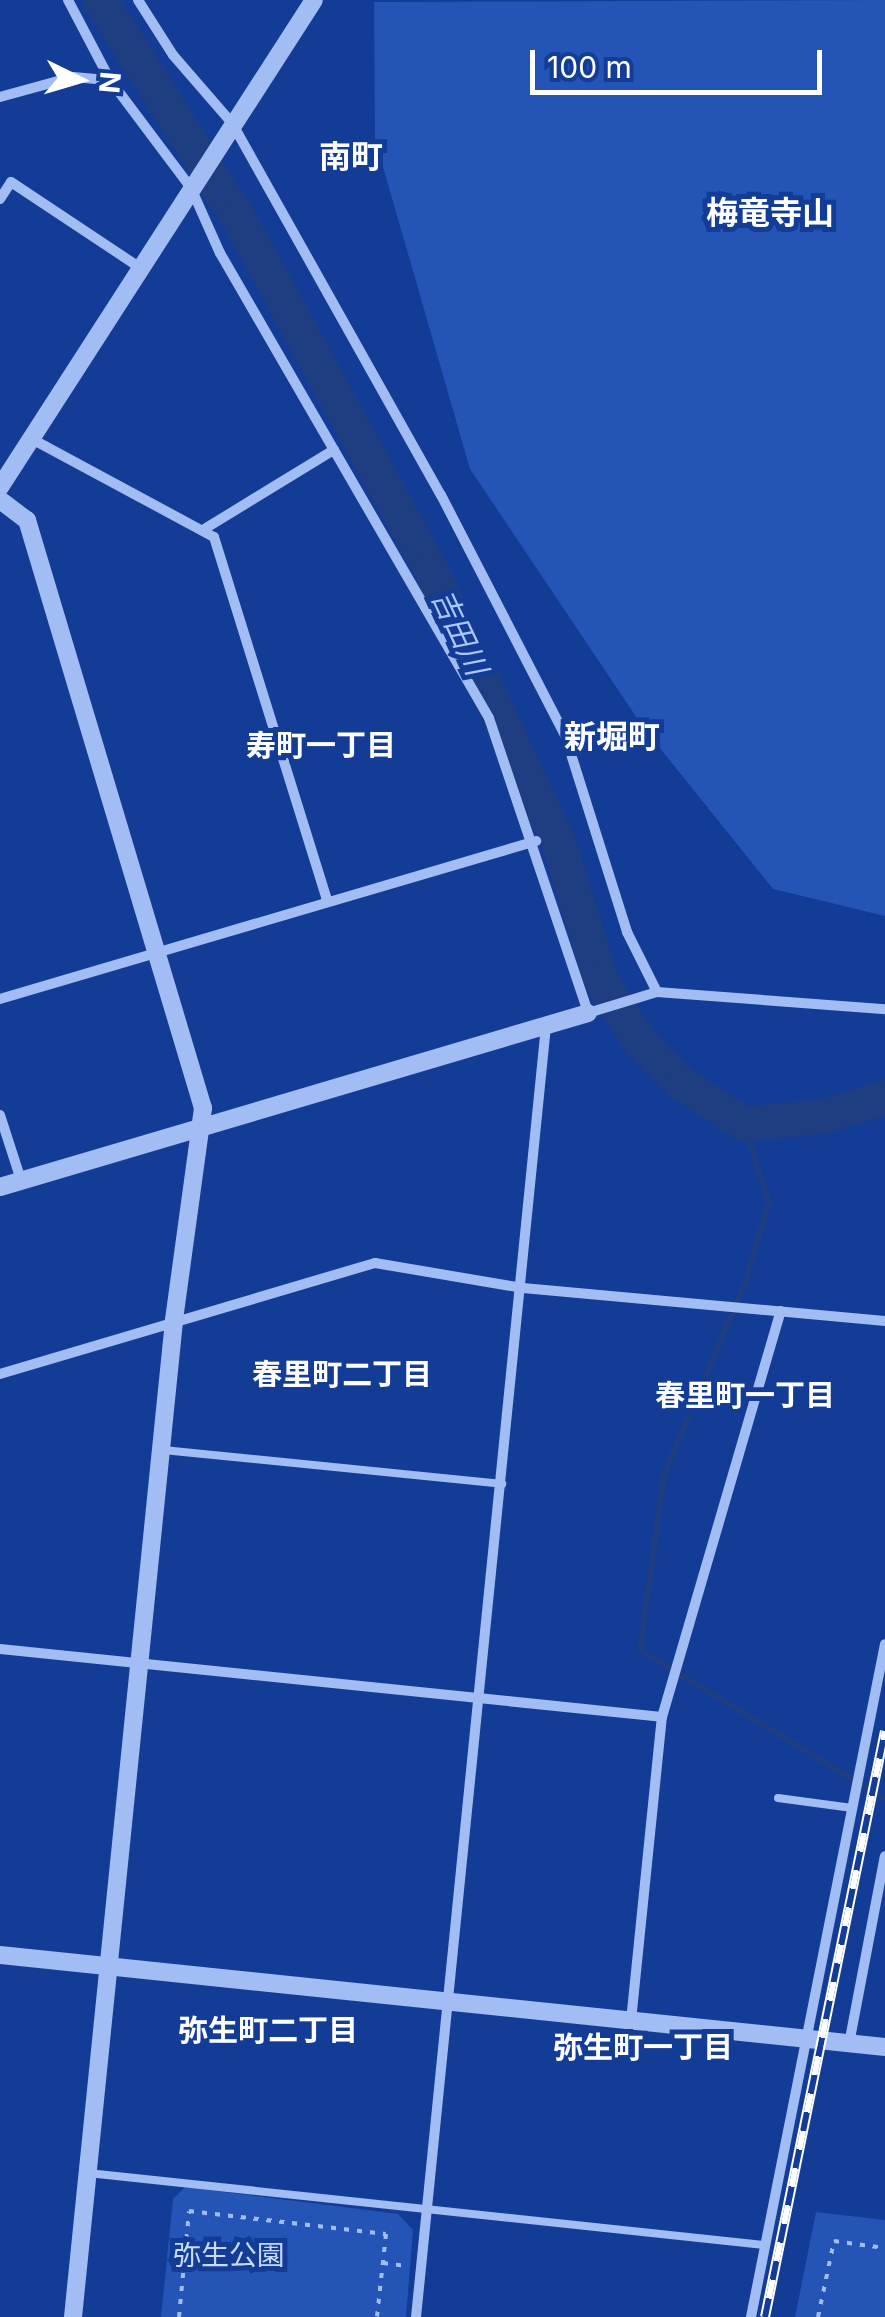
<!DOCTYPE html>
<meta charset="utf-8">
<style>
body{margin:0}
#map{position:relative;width:885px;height:2317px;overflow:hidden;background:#123c96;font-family:Inter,"Noto Sans JP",sans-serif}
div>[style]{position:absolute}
.green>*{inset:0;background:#2454b5}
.stream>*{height:6px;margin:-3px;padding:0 3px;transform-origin:3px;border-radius:3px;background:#1f3e82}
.river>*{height:35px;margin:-17.5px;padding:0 17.5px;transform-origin:17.5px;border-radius:17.5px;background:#1f3e82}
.path>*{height:4px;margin-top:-2px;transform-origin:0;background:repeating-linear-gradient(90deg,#a2bdf3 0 5px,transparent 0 13px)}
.service>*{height:8px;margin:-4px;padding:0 4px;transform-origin:4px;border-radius:4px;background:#a2bdf3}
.minor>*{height:10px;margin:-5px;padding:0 5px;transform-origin:5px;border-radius:5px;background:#a2bdf3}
.tertiary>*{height:18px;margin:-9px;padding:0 9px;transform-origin:9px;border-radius:9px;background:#a2bdf3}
.rail>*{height:10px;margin-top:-5px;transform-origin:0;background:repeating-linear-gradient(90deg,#123c96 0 19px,#fff 0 38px);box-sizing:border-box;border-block:2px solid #fff}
span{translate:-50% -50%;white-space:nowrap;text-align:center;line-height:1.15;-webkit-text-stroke:10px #123c96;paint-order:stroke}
.park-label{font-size:28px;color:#c9dbfd}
.water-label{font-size:30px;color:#aec7fa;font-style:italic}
.neighbourhood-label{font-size:30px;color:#fff;font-weight:700}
.quarter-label{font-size:32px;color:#fff;font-weight:700}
.north{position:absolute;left:30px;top:30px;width:100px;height:100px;-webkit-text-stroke:8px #123c96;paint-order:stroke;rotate:95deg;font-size:28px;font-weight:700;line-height:40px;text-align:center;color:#fff}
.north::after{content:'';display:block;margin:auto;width:35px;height:45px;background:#fff;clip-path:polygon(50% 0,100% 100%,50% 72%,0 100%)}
.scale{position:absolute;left:530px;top:50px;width:292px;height:45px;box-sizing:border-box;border:5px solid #fff;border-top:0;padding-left:12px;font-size:30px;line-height:35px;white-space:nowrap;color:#fff;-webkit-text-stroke:8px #123c96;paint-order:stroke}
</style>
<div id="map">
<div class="green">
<div style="clip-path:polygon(885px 0,885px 916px,773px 889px,643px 727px,470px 469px,375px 139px,374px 2px)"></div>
<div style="clip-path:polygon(185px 2187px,398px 2214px,413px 2230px,406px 2317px,161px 2317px,173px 2199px)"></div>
<div style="clip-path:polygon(816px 2212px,885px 2220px,885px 2317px,795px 2317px)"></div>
</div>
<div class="stream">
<div style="left:744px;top:1124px;width:83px;rotate:72.4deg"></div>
<div style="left:769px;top:1203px;width:84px;rotate:106.7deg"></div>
<div style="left:745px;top:1283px;width:208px;rotate:112.9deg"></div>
<div style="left:664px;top:1475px;width:177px;rotate:97.8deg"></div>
<div style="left:640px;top:1650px;width:287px;rotate:31.3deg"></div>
</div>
<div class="river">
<div style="left:100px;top:0;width:256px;rotate:57.6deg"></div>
<div style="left:237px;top:216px;width:404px;rotate:61.3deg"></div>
<div style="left:431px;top:570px;width:300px;rotate:65deg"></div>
<div style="left:558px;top:842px;width:145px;rotate:72.8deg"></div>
<div style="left:601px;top:981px;width:71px;rotate:57.7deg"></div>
<div style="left:639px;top:1041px;width:59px;rotate:45deg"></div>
<div style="left:681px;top:1083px;width:75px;rotate:33.1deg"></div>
<div style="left:744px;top:1124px;width:78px;rotate:-5.9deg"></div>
<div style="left:822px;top:1116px;width:66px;rotate:-16.8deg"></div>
</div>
<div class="path">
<div style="left:383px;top:2263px;width:24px;rotate:7deg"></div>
<div style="left:179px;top:2317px;width:106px;rotate:-84.6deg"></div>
<div style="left:189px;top:2211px;width:198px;rotate:6.7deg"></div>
<div style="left:386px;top:2234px;width:83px;rotate:96.2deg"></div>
<div style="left:818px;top:2317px;width:78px;rotate:-78.1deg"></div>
<div style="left:834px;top:2241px;width:51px;rotate:7.8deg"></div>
</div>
<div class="service">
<div style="left:163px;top:1450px;width:341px;rotate:5.7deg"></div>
<div style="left:778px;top:1798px;width:75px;rotate:7.7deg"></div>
<div style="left:88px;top:2173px;width:680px;rotate:6.08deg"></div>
</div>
<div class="minor">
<div style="left:68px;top:0;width:90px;rotate:62.3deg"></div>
<div style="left:138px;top:0;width:65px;rotate:57.5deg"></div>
<div style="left:173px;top:55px;width:90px;rotate:49.1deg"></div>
<div style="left:232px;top:123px;width:427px;rotate:60.7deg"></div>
<div style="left:441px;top:495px;width:270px;rotate:62.7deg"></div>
<div style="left:565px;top:735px;width:207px;rotate:72.5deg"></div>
<div style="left:627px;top:932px;width:67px;rotate:63.4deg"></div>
<div style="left:0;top:97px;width:76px;rotate:-15.3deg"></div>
<div style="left:73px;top:77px;width:37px;rotate:5deg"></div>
<div style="left:110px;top:80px;width:135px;rotate:53.1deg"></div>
<div style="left:191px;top:188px;width:71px;rotate:66deg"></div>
<div style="left:220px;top:253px;width:537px;rotate:59.95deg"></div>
<div style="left:489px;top:718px;width:311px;rotate:71.4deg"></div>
<div style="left:588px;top:1013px;width:72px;rotate:-16.9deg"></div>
<div style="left:657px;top:992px;width:229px;rotate:4.3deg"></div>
<div style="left:0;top:199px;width:20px;rotate:-57deg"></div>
<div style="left:11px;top:182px;width:154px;rotate:33.6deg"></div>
<div style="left:30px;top:438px;width:209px;rotate:28.3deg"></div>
<div style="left:214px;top:537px;width:382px;rotate:72.7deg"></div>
<div style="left:206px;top:528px;width:150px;rotate:-31.4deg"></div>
<div style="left:0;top:999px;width:559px;rotate:-16.42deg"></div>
<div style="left:0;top:1115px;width:68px;rotate:72.1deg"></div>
<div style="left:0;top:1374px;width:391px;rotate:-16.5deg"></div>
<div style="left:375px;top:1263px;width:150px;rotate:9.6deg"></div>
<div style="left:523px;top:1288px;width:364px;rotate:5.2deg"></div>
<div style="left:0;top:1649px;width:665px;rotate:5.86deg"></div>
<div style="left:631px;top:2021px;width:306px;rotate:-84.2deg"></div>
<div style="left:662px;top:1717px;width:423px;rotate:-73.7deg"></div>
<div style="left:849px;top:2044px;width:191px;rotate:-79.2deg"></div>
<div style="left:416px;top:2317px;width:1299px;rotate:-84.25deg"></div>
<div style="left:751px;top:2317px;width:686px;rotate:-78.74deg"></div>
</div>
<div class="tertiary">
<div style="left:0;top:487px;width:579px;rotate:-57.19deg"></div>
<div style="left:0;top:500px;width:34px;rotate:37deg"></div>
<div style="left:27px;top:520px;width:614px;rotate:73.34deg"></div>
<div style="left:203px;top:1108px;width:215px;rotate:97.8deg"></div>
<div style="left:174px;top:1321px;width:1001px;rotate:95.79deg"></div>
<div style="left:0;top:1187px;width:613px;rotate:-16.48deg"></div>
<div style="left:0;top:1955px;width:890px;rotate:5.93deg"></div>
</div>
<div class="rail">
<div style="left:765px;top:2317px;width:598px;rotate:-78.43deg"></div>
</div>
<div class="park-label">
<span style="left:229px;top:2255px">弥生公園</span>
</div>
<div class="water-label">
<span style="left:460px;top:632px;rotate:65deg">吉田川</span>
</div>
<div class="neighbourhood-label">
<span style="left:321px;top:745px">寿町一丁目</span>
<span style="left:342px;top:1374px">春里町二丁目</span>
<span style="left:745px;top:1395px">春里町一丁目</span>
<span style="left:268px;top:2030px">弥生町二丁目</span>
<span style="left:643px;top:2047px">弥生町一丁目</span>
</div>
<div class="quarter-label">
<span style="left:351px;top:157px">南町</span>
<span style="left:770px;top:213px">梅竜寺山</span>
<span style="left:612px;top:737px">新堀町</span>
</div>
<div class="north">N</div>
<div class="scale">100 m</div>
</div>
